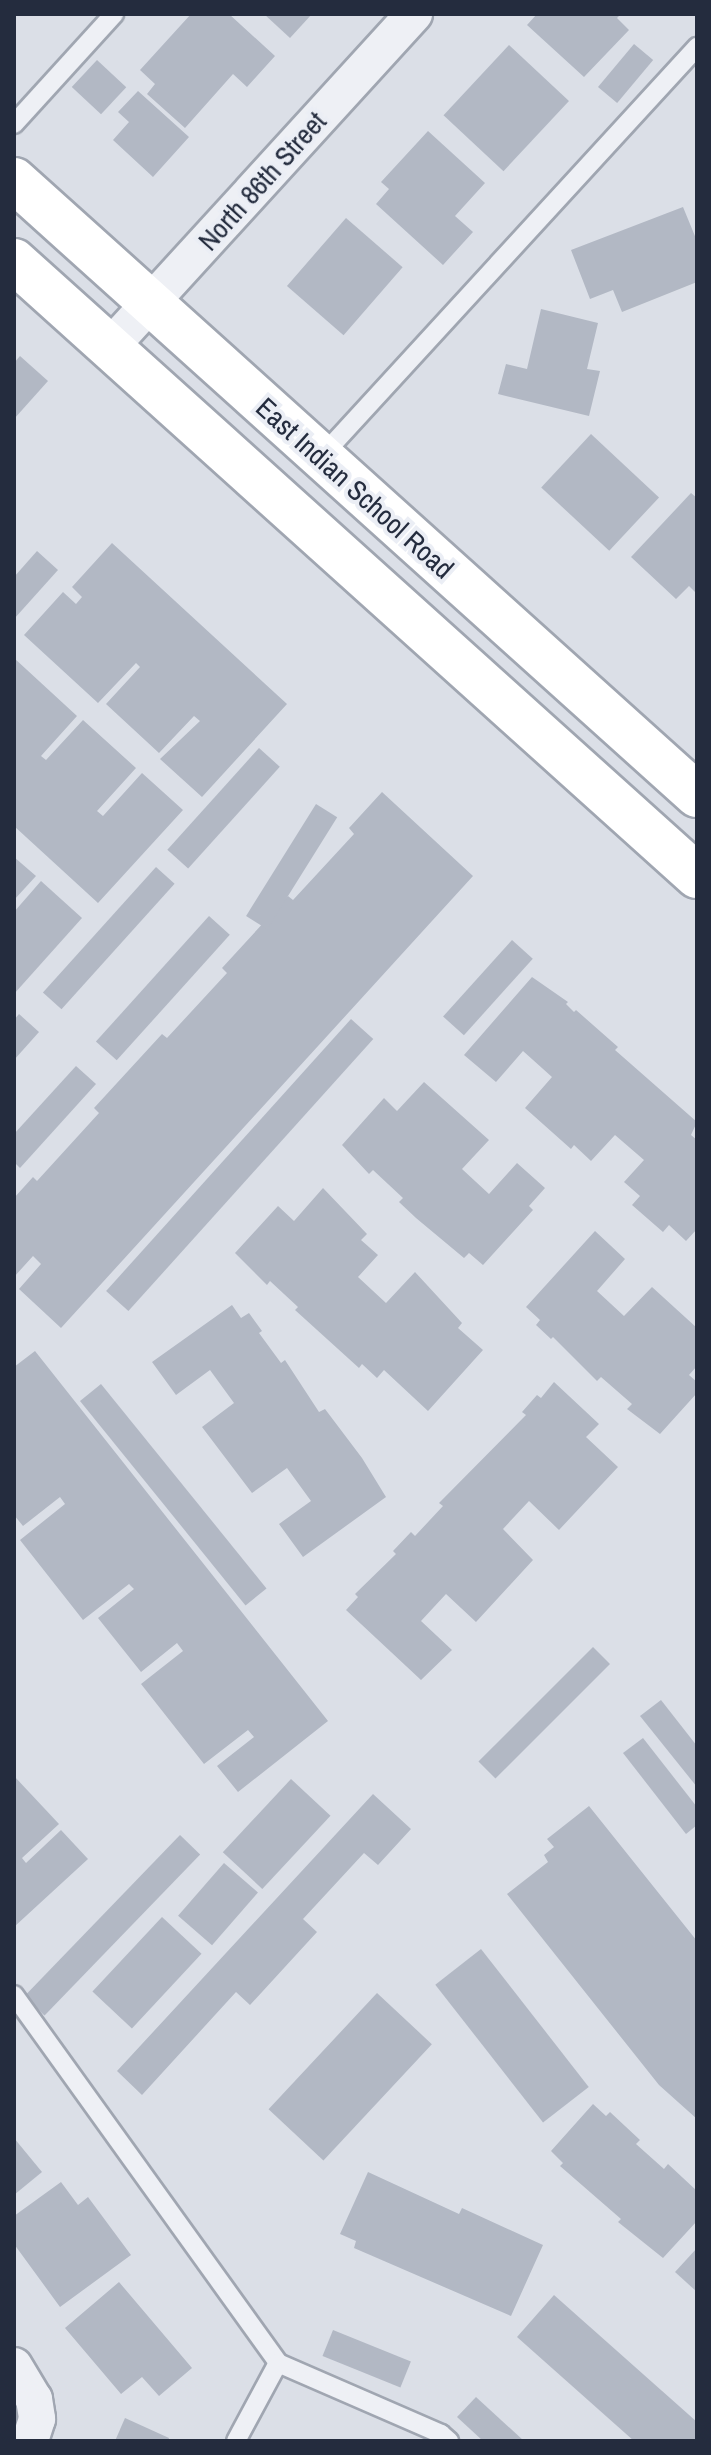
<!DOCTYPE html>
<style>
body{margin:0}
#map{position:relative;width:711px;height:2455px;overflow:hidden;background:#dbdfe7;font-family:"Archivo Narrow",sans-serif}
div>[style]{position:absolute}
.building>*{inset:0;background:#b2b8c4;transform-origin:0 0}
.roads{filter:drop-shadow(2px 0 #a0a6b1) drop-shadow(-2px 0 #a0a6b1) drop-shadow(0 2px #a0a6b1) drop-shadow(0 -2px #a0a6b1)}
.service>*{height:18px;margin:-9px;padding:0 9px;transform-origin:9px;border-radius:9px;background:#eef0f5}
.minor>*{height:36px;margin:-18px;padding:0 18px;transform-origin:18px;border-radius:18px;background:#eef0f5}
.secondary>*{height:44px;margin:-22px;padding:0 22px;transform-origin:22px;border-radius:22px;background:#fff}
span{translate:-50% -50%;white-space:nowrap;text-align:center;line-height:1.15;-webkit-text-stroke:8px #ebeef5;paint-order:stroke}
.street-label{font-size:28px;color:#242c3e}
.frame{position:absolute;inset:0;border:16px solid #242c3e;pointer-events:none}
</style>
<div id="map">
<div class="building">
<div style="clip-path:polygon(191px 14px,229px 14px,275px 56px,247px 87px,233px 74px,185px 128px,147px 94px,155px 84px,140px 70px)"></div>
<div style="clip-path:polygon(264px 14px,312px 14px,290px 38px)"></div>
<div style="clip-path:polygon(537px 14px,621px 14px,617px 18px,629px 30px,584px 77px,527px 25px)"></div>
<div style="left:634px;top:44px;width:25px;height:56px;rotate:40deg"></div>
<div style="left:509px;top:45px;width:82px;height:96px;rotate:43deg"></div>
<div style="left:97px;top:60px;width:40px;height:37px;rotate:43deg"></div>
<div style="clip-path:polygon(138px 91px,189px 137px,153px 177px,113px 140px,129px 122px,118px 112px)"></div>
<div style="clip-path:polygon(428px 131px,485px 183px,455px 216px,473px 232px,443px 265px,376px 204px,389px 189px,381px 182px)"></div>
<div style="clip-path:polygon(683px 207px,697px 241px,697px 282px,622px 312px,613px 290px,590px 299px,571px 250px)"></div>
<div style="left:346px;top:218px;width:75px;height:90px;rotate:41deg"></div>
<div style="clip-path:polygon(541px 309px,598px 323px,587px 369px,600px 371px,589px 416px,498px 394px,506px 364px,527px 369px)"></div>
<div style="clip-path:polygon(20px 356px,48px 381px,14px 419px,14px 363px)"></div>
<div style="left:591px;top:434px;width:93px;height:73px;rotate:43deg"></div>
<div style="clip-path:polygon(691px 493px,697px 498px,697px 594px,689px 586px,676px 599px,631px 557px)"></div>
<div style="clip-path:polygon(112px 543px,287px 704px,202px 797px,160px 759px,200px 721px,194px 716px,159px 753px,106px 704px,140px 667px,136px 663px,98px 703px,24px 635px,63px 592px,76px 604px,82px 597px,72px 587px)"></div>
<div style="clip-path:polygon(37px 551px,58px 570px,14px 619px,14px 577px)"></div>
<div style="clip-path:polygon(14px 658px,77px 716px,41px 756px,46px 760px,83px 720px,136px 768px,97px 811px,103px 816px,142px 773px,183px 810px,98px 903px,14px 826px)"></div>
<div style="left:259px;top:748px;width:28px;height:137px;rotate:42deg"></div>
<div style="clip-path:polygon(382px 792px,473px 876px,61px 1328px,19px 1289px,41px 1264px,33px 1256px,14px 1277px,14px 1198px,33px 1177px,37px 1181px,99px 1113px,94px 1108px,162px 1034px,167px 1038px,227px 973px,222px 968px,288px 896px,293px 900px,354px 834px,349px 828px)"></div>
<div style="left:316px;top:804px;width:25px;height:132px;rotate:32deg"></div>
<div style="clip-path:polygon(14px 857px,36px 876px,14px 900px)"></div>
<div style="left:156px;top:867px;width:25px;height:169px;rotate:42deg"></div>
<div style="clip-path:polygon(41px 881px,82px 918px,14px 994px,14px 912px)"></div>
<div style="left:209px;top:916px;width:28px;height:169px;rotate:42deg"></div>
<div style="left:512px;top:940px;width:28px;height:103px;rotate:42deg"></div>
<div style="clip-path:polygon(532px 977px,568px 1002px,566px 1004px,574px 1012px,576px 1010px,618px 1047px,615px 1050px,697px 1122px,691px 1135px,697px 1140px,697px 1229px,686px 1241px,669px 1225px,663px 1232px,632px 1205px,640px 1196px,624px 1182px,644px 1160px,615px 1135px,591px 1161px,574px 1145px,571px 1149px,525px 1108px,552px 1077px,523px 1051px,496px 1082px,464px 1055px)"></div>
<div style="clip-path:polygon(19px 1014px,39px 1032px,14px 1060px,14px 1020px)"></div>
<div style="left:351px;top:1019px;width:30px;height:366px;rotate:42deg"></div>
<div style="clip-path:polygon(76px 1066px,96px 1084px,20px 1168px,14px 1162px,14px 1134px)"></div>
<div style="clip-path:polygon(424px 1082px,489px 1140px,462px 1169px,489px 1194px,517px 1163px,545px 1188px,529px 1206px,533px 1210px,483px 1265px,469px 1253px,464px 1258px,416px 1218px,399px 1202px,403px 1198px,373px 1170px,369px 1174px,342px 1145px,384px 1098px,397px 1111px)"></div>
<div style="clip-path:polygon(323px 1188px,367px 1234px,361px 1240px,378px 1255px,358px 1277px,386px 1303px,415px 1272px,462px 1323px,458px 1328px,483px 1350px,428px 1411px,384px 1370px,377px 1378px,362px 1364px,359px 1368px,295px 1310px,298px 1307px,270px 1281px,267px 1285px,235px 1253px,278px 1206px,294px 1221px)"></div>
<div style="clip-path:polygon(595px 1231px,625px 1259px,597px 1291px,624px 1316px,652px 1287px,697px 1328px,697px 1366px,689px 1375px,697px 1382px,697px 1393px,660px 1434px,627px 1409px,632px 1404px,601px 1377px,597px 1381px,553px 1337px,551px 1339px,536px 1325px,540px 1320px,526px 1307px)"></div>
<div style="clip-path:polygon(232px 1305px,241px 1318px,249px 1313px,262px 1331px,259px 1333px,281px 1363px,285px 1360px,319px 1412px,325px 1409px,362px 1458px,386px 1497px,303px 1557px,279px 1524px,311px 1501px,287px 1468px,252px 1493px,202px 1427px,234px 1403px,210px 1370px,176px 1395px,152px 1362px)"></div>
<div style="clip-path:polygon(35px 1351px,328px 1721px,238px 1792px,217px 1766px,254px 1737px,248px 1730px,204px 1764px,141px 1684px,183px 1651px,177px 1643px,141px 1672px,98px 1618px,134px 1589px,129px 1584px,83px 1620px,20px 1540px,65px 1504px,60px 1497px,23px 1526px,14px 1515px,14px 1367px)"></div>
<div style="clip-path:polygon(554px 1382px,599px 1424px,586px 1437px,618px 1467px,559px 1530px,529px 1501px,503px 1529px,533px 1560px,476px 1622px,446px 1594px,421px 1621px,452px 1650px,421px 1680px,346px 1610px,358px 1597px,355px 1594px,396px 1554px,393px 1551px,411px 1532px,415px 1536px,443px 1506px,439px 1503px,526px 1415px,522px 1412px,537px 1395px,541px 1398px)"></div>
<div style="left:101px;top:1384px;width:263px;height:27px;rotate:51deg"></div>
<div style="left:593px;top:1647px;width:24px;height:162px;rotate:45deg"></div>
<div style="clip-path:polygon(661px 1700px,697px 1746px,697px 1787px,640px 1716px)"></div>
<div style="clip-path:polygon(643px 1738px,697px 1807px,697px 1825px,686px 1834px,623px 1753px)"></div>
<div style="clip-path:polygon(14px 1776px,59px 1824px,22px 1858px,26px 1863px,61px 1830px,88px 1859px,14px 1927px)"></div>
<div style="left:291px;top:1779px;width:54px;height:100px;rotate:43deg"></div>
<div style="clip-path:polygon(373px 1794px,411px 1829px,378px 1865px,364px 1853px,303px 1919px,317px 1932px,250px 2005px,236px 1992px,142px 2095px,117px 2071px)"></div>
<div style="clip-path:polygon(589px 1806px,697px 1941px,697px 2119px,659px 2085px,507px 1894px,548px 1862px,544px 1855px,554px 1847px,547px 1839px)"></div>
<div style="left:180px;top:1835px;width:28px;height:224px;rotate:44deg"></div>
<div style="left:224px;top:1863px;width:45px;height:70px;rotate:41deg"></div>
<div style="left:162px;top:1917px;width:54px;height:102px;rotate:43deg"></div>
<div style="left:481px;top:1949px;width:175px;height:58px;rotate:52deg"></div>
<div style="left:377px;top:1993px;width:75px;height:159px;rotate:43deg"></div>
<div style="clip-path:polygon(593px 2104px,606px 2116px,610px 2112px,640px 2140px,636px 2144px,664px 2169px,668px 2164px,697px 2191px,697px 2221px,663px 2258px,618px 2222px,621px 2219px,560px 2166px,563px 2163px,551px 2151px)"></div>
<div style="clip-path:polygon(14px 2138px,42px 2172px,14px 2195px)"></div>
<div style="clip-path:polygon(368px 2172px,459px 2214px,462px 2208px,543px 2245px,511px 2316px,354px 2248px,356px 2241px,340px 2234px)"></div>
<div style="clip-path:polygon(61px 2182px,78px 2205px,88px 2197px,131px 2255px,60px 2307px,14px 2244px,14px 2216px)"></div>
<div style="clip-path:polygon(697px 2248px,697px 2292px,675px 2272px)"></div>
<div style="clip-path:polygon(119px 2282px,192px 2368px,159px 2396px,142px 2377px,121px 2394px,65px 2328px)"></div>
<div style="clip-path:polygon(554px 2295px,697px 2422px,697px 2441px,634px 2441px,517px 2337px)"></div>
<div style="left:333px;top:2330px;width:84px;height:28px;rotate:22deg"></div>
<div style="clip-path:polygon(476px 2397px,524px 2441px,483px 2441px,457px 2417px)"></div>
<div style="clip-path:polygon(125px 2418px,169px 2438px,168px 2441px,115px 2441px)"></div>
</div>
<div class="roads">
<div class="service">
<div style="left:14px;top:124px;width:149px;rotate:-47.7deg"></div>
<div style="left:320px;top:458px;width:558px;rotate:-47.47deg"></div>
<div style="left:14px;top:1995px;width:453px;rotate:54.3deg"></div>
<div style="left:278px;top:2363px;width:178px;rotate:23.5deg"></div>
<div style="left:441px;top:2434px;width:11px;rotate:41deg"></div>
<div style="left:236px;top:2441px;width:89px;rotate:-61.7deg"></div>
</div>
<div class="minor">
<div style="left:110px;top:347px;width:451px;rotate:-47.6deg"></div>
<div style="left:14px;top:2366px;width:39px;rotate:59deg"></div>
<div style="left:34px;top:2399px;width:20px;rotate:81deg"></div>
<div style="left:37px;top:2419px;width:23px;rotate:108deg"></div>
</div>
<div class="secondary">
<div style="left:14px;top:180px;width:919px;rotate:42deg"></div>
<div style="left:14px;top:261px;width:919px;rotate:42deg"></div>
</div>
</div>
<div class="street-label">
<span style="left:262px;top:181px;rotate:-48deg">North 86th Street</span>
<span style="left:355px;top:488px;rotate:42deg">East Indian School Road</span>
</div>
<div class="frame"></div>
</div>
